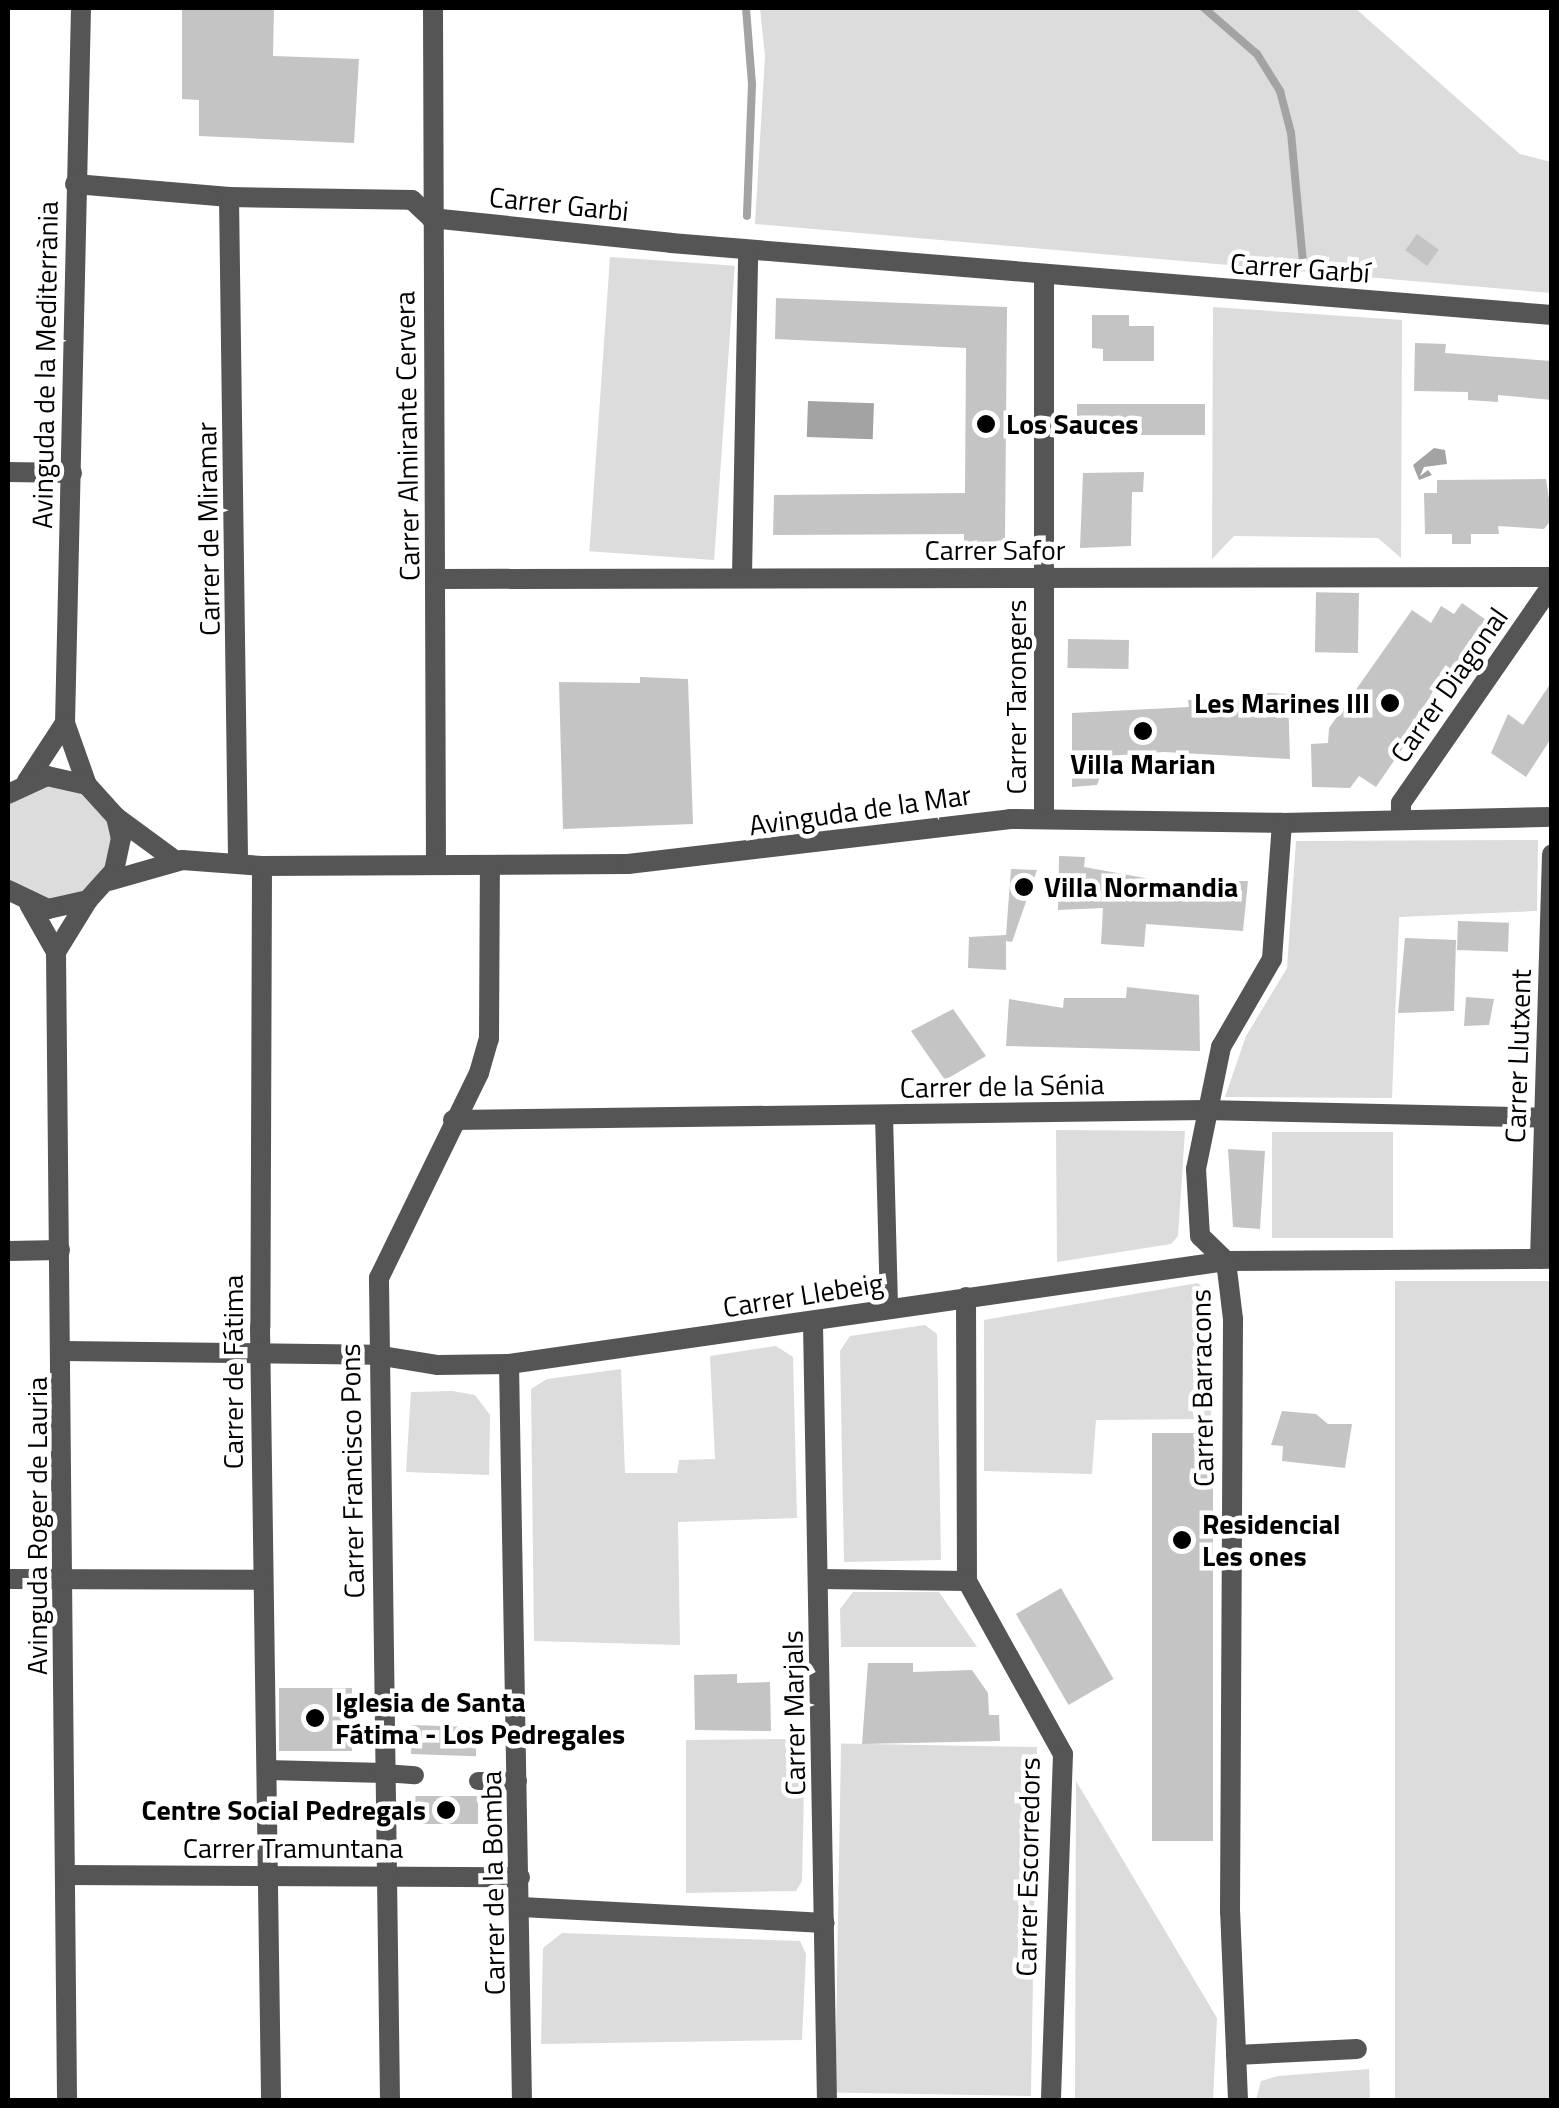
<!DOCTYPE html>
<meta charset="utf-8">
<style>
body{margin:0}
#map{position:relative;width:1559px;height:2108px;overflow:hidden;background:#fff;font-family:"Titillium Web",sans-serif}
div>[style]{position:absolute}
.green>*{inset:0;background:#dcdcdc;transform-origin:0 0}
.water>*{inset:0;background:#a3a3a3;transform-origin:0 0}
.stream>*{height:8px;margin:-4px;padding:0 4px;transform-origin:4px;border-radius:4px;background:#a3a3a3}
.building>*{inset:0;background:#c4c4c4;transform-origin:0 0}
.pedestrian>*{height:18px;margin:-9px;padding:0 9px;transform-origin:9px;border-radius:9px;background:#555}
.minor>*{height:20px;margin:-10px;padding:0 10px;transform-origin:10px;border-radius:10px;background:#555}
.dots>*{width:28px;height:28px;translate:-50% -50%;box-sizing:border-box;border:5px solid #fff;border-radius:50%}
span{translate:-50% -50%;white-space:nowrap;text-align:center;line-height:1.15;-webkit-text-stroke:9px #fff;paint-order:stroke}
.street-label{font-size:28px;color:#000}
.poi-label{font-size:28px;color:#000;font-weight:700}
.left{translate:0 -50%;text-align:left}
.right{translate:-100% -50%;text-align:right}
.frame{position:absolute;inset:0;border:10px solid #000;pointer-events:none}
</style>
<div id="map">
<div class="green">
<div style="clip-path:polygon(760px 8px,1355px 8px,1520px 154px,1551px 162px,1551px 293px,755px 224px,765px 56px)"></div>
<div style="left:610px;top:257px;width:125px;height:295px;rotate:4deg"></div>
<div style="clip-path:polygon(1213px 307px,1402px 320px,1401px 558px,1378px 538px,1234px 536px,1212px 559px)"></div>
<div style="clip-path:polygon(27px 781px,104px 798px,119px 860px,70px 907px,8px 890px,8px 794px)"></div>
<div style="clip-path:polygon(1538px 840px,1537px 911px,1399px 917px,1392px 1098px,1225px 1097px,1246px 1036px,1287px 968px,1296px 841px)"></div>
<div style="clip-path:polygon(1056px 1130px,1185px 1131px,1178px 1236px,1171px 1244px,1057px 1262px)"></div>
<div style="left:1272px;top:1132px;width:121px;height:106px"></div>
<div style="left:1395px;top:1281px;width:156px;height:819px"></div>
<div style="clip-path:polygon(1198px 1283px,1213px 1298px,1211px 1419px,1096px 1420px,1092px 1474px,984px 1471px,984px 1320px)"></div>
<div style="clip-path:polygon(925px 1325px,937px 1334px,941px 1560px,844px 1562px,840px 1351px,850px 1336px)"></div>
<div style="clip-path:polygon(776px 1346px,793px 1357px,797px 1518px,678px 1522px,680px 1645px,534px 1641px,531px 1389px,547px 1379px,621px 1369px,625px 1473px,677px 1473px,679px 1460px,715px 1459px,710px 1356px)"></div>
<div style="clip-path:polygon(452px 1391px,475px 1395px,490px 1415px,489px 1475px,406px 1472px,411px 1392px)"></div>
<div style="clip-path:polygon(853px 1592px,939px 1592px,977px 1647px,841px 1647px,840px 1609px)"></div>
<div style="clip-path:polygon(805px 1739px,802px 1881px,796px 1891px,686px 1893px,686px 1740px)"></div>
<div style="left:1037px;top:1747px;width:349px;height:196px;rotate:91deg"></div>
<div style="clip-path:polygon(1076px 1781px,1217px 2018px,1213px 2100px,1075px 2100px)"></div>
<div style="clip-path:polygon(562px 1933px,800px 1941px,806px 1954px,802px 2040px,541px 2044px,543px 1948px)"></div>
<div style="clip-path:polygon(1369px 2069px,1370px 2100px,1256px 2100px,1261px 2081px,1278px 2076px)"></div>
</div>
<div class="water">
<div style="left:808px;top:401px;width:66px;height:36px;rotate:2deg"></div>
<div style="clip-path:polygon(1434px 448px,1445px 450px,1447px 464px,1424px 467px,1420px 476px,1428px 470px,1432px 475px,1419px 480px,1413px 465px)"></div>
</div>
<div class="stream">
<div style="left:746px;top:8px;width:76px;rotate:85.5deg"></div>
<div style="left:752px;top:84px;width:132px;rotate:92.2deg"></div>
<div style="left:1204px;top:8px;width:70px;rotate:41deg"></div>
<div style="left:1257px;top:54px;width:44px;rotate:58.1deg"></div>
<div style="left:1280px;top:91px;width:43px;rotate:75.3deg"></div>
<div style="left:1291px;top:133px;width:131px;rotate:84.7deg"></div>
</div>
<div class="building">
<div style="clip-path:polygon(182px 8px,274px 8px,273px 56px,359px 59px,354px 143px,199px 136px,199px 100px,182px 99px)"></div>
<div style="left:1417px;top:234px;width:27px;height:20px;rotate:36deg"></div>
<div style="clip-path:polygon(776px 298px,1007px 307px,1005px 542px,964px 542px,964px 534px,773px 535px,774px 495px,965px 493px,966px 348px,775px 339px)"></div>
<div style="clip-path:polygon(1092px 315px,1129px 315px,1129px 326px,1154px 326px,1154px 361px,1103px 361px,1103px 349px,1092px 348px)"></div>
<div style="clip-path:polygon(1415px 343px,1446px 344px,1445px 353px,1552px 361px,1552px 400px,1498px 395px,1498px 402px,1468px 400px,1468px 392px,1414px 391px)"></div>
<div style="left:1077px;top:404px;width:128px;height:31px"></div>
<div style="clip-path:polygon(1144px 472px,1143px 492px,1132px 492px,1131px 546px,1080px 548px,1083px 473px)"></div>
<div style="clip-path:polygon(1546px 479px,1552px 519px,1544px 529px,1498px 526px,1499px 534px,1471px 534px,1471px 544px,1452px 544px,1452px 534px,1425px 534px,1424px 493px,1437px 493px,1437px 480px)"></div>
<div style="left:1359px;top:593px;width:60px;height:43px;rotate:91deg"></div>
<div style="clip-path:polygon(1462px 603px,1489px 622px,1376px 787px,1359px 776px,1350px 788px,1312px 787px,1311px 744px,1328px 743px,1329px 728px,1412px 610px,1431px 623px,1441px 606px,1454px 614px)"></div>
<div style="left:1068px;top:639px;width:61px;height:29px;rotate:1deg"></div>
<div style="clip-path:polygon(640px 677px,688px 679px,693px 824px,563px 829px,559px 682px,640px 683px)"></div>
<div style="clip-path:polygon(1552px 681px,1552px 737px,1526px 777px,1491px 753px,1508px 714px,1523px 725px)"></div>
<div style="clip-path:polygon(1250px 692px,1288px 694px,1290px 759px,1164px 752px,1108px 756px,1097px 785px,1072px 787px,1072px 713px,1189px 707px,1188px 700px,1250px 698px)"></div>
<div style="clip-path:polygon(1059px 856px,1085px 857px,1084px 867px,1161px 881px,1248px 881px,1243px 931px,1146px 924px,1144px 947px,1101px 944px,1103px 908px,1058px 910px)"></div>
<div style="clip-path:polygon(1011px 869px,1037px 870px,1012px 942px,1006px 941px,1006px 970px,968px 968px,969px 937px,1006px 935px)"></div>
<div style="left:1458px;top:921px;width:51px;height:29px;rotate:2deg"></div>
<div style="clip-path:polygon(1405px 938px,1456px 940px,1454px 1011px,1398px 1013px)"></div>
<div style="clip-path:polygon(1127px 987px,1199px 995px,1200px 1051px,1006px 1046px,1009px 999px,1063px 1008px,1064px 998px,1126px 998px)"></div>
<div style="clip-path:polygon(1466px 997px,1494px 999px,1489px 1025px,1464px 1026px)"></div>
<div style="clip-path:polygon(953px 1009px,986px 1056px,945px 1080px,911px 1031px)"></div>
<div style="clip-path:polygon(1228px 1149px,1265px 1151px,1260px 1229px,1233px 1227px)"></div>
<div style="clip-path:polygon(1282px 1411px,1316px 1414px,1328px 1424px,1352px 1424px,1345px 1468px,1282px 1461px,1283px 1446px,1271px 1445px)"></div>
<div style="left:1152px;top:1433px;width:61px;height:408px"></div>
<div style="left:1061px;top:1588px;width:105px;height:52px;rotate:60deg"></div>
<div style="clip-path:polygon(868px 1663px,913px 1663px,913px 1672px,972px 1670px,988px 1693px,989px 1715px,999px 1715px,1000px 1741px,862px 1744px)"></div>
<div style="clip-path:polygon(737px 1674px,737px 1683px,770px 1682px,771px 1731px,695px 1730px,694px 1675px)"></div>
<div style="left:352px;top:1688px;width:63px;height:73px;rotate:90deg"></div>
<div style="left:412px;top:1725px;width:65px;height:29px;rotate:2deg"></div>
<div style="left:415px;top:1796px;width:63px;height:28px"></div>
</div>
<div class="pedestrian">
<div style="left:884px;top:1115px;width:195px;rotate:88.5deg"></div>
<div style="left:384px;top:1773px;width:31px;rotate:4deg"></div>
<div style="left:478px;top:1781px;width:40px"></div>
</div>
<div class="minor">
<div style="left:81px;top:8px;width:715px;rotate:91.28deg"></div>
<div style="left:65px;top:723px;width:66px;rotate:70.5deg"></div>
<div style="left:433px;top:8px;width:856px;rotate:89.8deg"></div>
<div style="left:75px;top:184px;width:155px;rotate:4.8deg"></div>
<div style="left:229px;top:197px;width:183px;rotate:0.9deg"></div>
<div style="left:412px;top:200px;width:26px;rotate:43deg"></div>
<div style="left:431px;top:218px;width:241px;rotate:5.9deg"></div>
<div style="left:671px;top:243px;width:884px;rotate:4.67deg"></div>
<div style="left:229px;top:197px;width:664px;rotate:89.22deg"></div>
<div style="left:8px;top:472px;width:64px;rotate:0.9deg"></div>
<div style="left:742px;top:575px;width:325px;rotate:-88.9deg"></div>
<div style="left:438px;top:579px;width:1114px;rotate:-0.1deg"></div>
<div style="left:27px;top:781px;width:69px;rotate:-56.8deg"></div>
<div style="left:8px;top:794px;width:43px;rotate:-24.8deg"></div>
<div style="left:47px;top:776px;width:41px;rotate:12.7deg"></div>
<div style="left:87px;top:785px;width:43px;rotate:47.8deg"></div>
<div style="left:116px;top:817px;width:22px;rotate:77deg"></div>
<div style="left:121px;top:838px;width:34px;rotate:102deg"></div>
<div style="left:114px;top:871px;width:39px;rotate:132deg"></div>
<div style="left:88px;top:900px;width:41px;rotate:167.3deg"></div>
<div style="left:48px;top:909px;width:44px;rotate:-154.6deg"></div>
<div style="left:116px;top:817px;width:74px;rotate:36.3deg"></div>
<div style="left:1044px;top:818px;width:542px;rotate:-90deg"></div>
<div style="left:1401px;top:820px;width:17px;rotate:-90deg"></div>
<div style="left:1401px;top:803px;width:265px;rotate:-55.3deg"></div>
<div style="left:262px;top:866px;width:461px;rotate:90.2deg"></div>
<div style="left:260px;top:1327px;width:773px;rotate:89.18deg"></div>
<div style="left:109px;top:881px;width:76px;rotate:-16deg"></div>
<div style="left:182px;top:860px;width:80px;rotate:4.3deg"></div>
<div style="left:262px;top:866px;width:366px;rotate:-0.3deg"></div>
<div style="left:628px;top:864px;width:385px;rotate:-6.7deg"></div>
<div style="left:1010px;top:819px;width:272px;rotate:0.8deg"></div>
<div style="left:1282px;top:823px;width:270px;rotate:-1.3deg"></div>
<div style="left:29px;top:904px;width:55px;rotate:60.6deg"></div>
<div style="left:56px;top:952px;width:1148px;rotate:89.45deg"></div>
<div style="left:56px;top:952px;width:61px;rotate:-58.4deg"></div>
<div style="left:453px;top:1120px;width:752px;rotate:-0.76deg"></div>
<div style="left:1205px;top:1110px;width:347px;rotate:1.3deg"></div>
<div style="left:8px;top:1251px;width:52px;rotate:-1.1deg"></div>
<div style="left:1540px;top:1259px;width:405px;rotate:-88.3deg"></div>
<div style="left:966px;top:1297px;width:284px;rotate:89.8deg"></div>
<div style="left:967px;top:1581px;width:198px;rotate:61deg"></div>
<div style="left:1063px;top:1754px;width:346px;rotate:92deg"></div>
<div style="left:813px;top:1324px;width:776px;rotate:88.97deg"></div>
<div style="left:63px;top:1351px;width:313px;rotate:0.7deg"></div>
<div style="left:376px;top:1355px;width:63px;rotate:9.2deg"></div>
<div style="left:438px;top:1365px;width:71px;rotate:-0.8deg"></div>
<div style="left:509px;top:1364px;width:724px;rotate:-8.17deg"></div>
<div style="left:1226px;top:1261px;width:326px;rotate:-0.4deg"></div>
<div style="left:509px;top:1364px;width:736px;rotate:88.99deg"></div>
<div style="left:8px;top:1579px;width:255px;rotate:0.2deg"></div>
<div style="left:819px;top:1579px;width:148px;rotate:0.8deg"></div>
<div style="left:267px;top:1770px;width:117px;rotate:1.5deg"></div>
<div style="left:67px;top:1875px;width:453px;rotate:0.3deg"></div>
<div style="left:521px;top:1907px;width:304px;rotate:3deg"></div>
<div style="left:1236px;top:2055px;width:121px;rotate:-2.8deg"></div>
<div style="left:390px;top:2100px;width:822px;rotate:-90.77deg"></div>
<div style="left:379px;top:1278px;width:228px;rotate:-64deg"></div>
<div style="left:479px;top:1073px;width:35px;rotate:-74deg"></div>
<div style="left:489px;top:1039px;width:174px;rotate:-89.7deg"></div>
<div style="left:1238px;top:2100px;width:188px;rotate:-92.4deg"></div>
<div style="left:1230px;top:1912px;width:593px;rotate:-89.71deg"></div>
<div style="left:1233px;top:1319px;width:58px;rotate:-96.9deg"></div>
<div style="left:1226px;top:1261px;width:36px;rotate:-136deg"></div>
<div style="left:1200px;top:1236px;width:67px;rotate:-93.4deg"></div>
<div style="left:1196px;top:1169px;width:125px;rotate:-78.4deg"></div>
<div style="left:1221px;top:1047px;width:102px;rotate:-59.9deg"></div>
<div style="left:1272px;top:959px;width:136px;rotate:-85.8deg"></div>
</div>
<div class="dots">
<div style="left:986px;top:424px;background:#000"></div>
<div style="left:1390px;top:703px;background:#000"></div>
<div style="left:1143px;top:731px;background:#000"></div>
<div style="left:1024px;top:887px;background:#000"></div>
<div style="left:1182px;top:1540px;background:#000"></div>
<div style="left:315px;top:1718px;background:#000"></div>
<div style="left:446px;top:1810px;background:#000"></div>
</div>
<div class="street-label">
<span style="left:559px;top:204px;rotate:6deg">Carrer Garbi</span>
<span style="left:1300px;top:268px;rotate:4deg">Carrer Garbí</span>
<span style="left:45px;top:365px;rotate:-89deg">Avinguda de la Mediterrània</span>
<span style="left:407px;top:436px;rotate:-91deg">Carrer Almirante Cervera</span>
<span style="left:208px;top:529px;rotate:-91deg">Carrer de Miramar</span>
<span style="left:995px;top:550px">Carrer Safor</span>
<span style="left:1449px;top:685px;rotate:-55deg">Carrer Diagonal</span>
<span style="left:1016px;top:697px;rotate:-90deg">Carrer Tarongers</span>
<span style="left:860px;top:810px;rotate:-8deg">Avinguda de la Mar</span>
<span style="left:1518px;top:1056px;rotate:-88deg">Carrer Llutxent</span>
<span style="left:1002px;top:1086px;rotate:-1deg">Carrer de la Sénia</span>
<span style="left:803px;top:1295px;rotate:-9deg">Carrer Llebeig</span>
<span style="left:233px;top:1372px;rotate:-90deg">Carrer de Fátima</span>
<span style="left:1202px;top:1388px;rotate:-91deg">Carrer Barracons</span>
<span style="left:352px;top:1471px;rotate:-91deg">Carrer Francisco Pons</span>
<span style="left:37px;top:1526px;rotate:-90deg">Avinguda Roger de Lauria</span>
<span style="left:794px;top:1713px;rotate:-91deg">Carrer Marjals</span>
<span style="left:293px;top:1848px">Carrer Tramuntana</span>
<span style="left:1028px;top:1867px;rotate:-89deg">Carrer Escorredors</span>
<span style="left:493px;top:1883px;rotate:-91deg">Carrer de la Bomba</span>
</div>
<div class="poi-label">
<span class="left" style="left:1006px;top:424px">Los Sauces</span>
<span class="right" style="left:1370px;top:703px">Les Marines III</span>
<span style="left:1143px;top:764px">Villa Marian</span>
<span class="left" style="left:1044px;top:887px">Villa Normandia</span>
<span class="left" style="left:1202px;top:1540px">Residencial<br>Les ones</span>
<span class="left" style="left:335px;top:1718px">Iglesia de Santa<br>Fátima - Los Pedregales</span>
<span class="right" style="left:426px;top:1810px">Centre Social Pedregals</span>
</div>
<div class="frame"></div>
</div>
